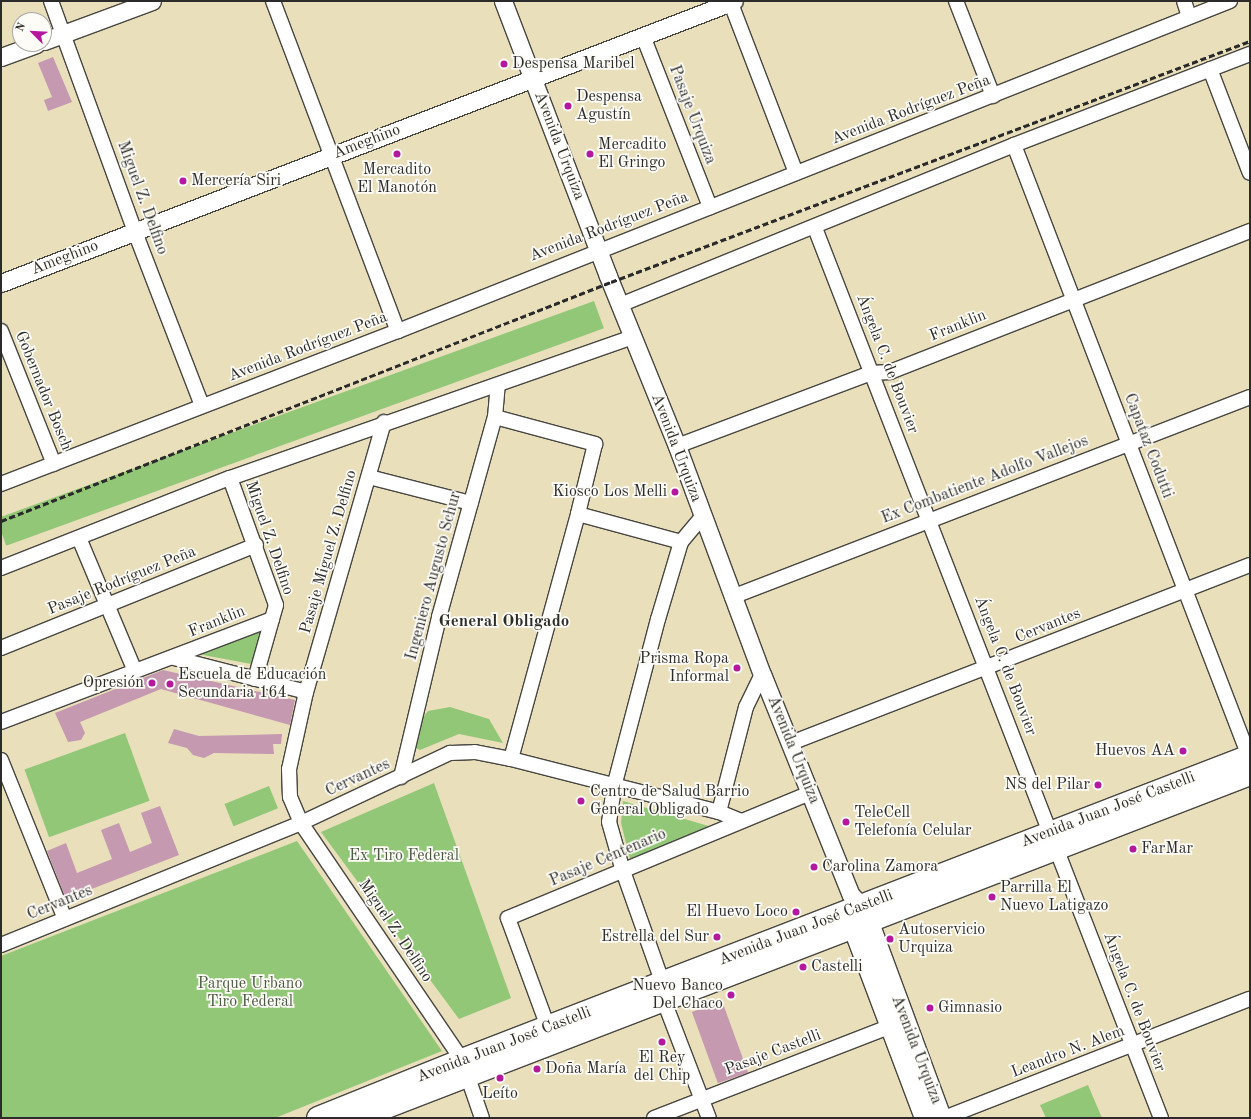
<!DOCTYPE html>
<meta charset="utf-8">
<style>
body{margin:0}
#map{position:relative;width:1251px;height:1119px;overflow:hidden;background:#e9dfbb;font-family:"Old Standard TT",serif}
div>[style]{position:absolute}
.green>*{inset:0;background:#93c778;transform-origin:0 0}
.building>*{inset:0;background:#c599b0;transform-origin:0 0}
.roads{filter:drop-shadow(1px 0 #484641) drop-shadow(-1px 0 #484641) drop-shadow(0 1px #484641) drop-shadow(0 -1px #484641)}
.minor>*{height:14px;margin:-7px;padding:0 7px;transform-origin:7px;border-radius:7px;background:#fff}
.tertiary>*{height:17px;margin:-8.5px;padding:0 8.5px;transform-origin:8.5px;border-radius:8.5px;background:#fff}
.secondary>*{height:20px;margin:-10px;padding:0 10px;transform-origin:10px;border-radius:10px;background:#fff}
.primary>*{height:22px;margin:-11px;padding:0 11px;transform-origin:11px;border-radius:11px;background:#fff}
.rail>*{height:3px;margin-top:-1.5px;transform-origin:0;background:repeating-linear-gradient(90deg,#2b2b2b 0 6px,transparent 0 9px)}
.dots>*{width:11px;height:11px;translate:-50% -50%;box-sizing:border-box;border:2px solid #fdfcf7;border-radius:50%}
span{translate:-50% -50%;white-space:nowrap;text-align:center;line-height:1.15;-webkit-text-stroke:3.5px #fdfcf7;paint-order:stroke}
.poi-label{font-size:16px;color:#2b2b2b}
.left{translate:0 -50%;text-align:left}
.right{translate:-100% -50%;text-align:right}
.street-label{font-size:16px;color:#2b2b2b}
.park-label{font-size:16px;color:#4a5a42}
.neighbourhood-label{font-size:17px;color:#2b2b2b;font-weight:700}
.frame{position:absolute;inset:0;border:2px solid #2b2b2b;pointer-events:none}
.north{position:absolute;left:12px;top:12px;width:40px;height:40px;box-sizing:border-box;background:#fdfcf7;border:1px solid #a9a8a5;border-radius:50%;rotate:294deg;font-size:11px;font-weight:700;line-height:16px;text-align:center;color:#2b2b2b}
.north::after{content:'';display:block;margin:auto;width:14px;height:18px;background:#b5179e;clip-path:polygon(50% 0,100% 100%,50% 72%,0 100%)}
</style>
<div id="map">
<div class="green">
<div style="left:594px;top:301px;width:29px;height:636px;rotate:70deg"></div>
<div style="clip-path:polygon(263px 627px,251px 664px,198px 654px)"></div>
<div style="clip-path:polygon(450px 707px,489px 719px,503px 743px,459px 734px,420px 750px,414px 747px,420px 721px,428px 711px)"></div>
<div style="left:125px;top:733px;width:72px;height:107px;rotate:70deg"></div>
<div style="clip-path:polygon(434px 783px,511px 998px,459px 1019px,321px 832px)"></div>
<div style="left:269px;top:786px;width:24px;height:48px;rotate:68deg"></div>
<div style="clip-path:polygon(623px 801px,712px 827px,630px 859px,621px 823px)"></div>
<div style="clip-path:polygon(297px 841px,442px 1051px,275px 1118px,1px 1118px,1px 956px)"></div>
<div style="clip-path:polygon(1088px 1085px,1102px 1118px,1046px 1118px,1040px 1105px)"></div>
</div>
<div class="building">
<div style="clip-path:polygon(53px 57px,72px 102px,48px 111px,44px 100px,52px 97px,38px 63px)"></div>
<div style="clip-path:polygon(163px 670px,295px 700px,290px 725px,161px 689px,80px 722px,85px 733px,81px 740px,68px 742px,55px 713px)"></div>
<div style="clip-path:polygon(174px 729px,199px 736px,282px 734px,281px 744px,273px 744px,274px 754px,214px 753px,204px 758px,193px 755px,187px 748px,168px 743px)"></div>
<div style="clip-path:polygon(160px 806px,179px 855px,66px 899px,47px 851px,66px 843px,77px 873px,112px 859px,101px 830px,119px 823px,130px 852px,152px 843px,141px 813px)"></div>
<div style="left:722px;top:1001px;width:76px;height:32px;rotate:70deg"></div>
</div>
<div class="roads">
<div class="minor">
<div style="left:51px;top:1px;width:246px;rotate:70deg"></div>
<div style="left:135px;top:232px;width:186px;rotate:68.9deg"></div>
<div style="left:273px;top:1px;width:353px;rotate:69.3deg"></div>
<div style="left:730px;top:1px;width:184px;rotate:69deg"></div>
<div style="left:956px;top:1px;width:102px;rotate:68.7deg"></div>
<div style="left:1184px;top:1px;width:16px;rotate:72deg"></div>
<div style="left:643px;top:36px;width:184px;rotate:68.6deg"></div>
<div style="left:1210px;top:69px;width:111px;rotate:69deg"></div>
<div style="left:1014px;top:145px;width:658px;rotate:68.97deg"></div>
<div style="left:815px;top:228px;width:955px;rotate:68.76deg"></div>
<div style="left:620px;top:305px;width:425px;rotate:-22.1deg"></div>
<div style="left:1014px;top:145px;width:253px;rotate:-21.1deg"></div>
<div style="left:1px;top:331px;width:143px;rotate:68.3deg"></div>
<div style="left:495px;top:417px;width:104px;rotate:15.1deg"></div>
<div style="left:595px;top:444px;width:72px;rotate:103.7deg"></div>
<div style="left:578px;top:514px;width:254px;rotate:105.3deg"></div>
<div style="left:384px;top:422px;width:281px;rotate:106.1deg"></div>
<div style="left:306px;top:692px;width:79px;rotate:102.4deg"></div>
<div style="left:289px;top:769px;width:28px;rotate:88deg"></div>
<div style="left:290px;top:797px;width:28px;rotate:67deg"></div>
<div style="left:301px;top:823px;width:287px;rotate:55.8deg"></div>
<div style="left:462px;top:1060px;width:61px;rotate:71deg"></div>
<div style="left:677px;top:446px;width:207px;rotate:-20.6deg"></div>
<div style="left:871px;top:373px;width:19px;rotate:-3deg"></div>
<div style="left:890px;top:372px;width:387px;rotate:-21.4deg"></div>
<div style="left:369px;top:477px;width:105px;rotate:14.3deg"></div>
<div style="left:230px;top:478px;width:135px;rotate:70.1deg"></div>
<div style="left:276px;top:605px;width:77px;rotate:105.8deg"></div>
<div style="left:1px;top:484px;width:425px;rotate:-21.1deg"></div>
<div style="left:398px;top:331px;width:895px;rotate:-21.63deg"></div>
<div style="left:578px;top:514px;width:107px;rotate:15.2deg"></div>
<div style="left:702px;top:517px;width:33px;rotate:130deg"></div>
<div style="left:681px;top:542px;width:80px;rotate:106.6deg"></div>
<div style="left:658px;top:619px;width:174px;rotate:104.7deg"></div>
<div style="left:614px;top:787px;width:35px;rotate:98deg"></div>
<div style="left:609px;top:822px;width:51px;rotate:74.1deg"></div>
<div style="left:623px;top:871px;width:120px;rotate:70.5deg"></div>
<div style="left:663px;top:984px;width:17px;rotate:87deg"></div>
<div style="left:664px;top:1001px;width:125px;rotate:69deg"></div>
<div style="left:79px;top:538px;width:144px;rotate:67.2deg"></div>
<div style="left:1px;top:568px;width:246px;rotate:-21.5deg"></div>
<div style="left:230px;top:478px;width:427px;rotate:-19.3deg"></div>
<div style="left:732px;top:597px;width:555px;rotate:-21.11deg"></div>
<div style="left:1px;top:648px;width:275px;rotate:-22deg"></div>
<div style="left:174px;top:658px;width:136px;rotate:14.4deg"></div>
<div style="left:1px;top:722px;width:290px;rotate:-20.8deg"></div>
<div style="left:791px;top:743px;width:492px;rotate:-21.2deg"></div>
<div style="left:1px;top:760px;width:171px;rotate:68.1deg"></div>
<div style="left:401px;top:777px;width:164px;rotate:-76.6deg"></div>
<div style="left:439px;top:617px;width:208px;rotate:-74.4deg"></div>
<div style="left:495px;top:417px;width:32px;rotate:-85deg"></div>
<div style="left:719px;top:812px;width:108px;rotate:-75.6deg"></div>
<div style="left:746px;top:707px;width:37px;rotate:-64deg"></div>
<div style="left:1px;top:945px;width:324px;rotate:-22.1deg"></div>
<div style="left:301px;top:823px;width:165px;rotate:-25.2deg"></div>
<div style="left:450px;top:753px;width:25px;rotate:-2deg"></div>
<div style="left:475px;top:752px;width:37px;rotate:11deg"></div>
<div style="left:511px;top:759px;width:215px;rotate:14.3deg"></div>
<div style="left:719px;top:812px;width:24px;rotate:22deg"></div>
<div style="left:548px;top:1027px;width:116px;rotate:-110.2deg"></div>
<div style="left:508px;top:918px;width:327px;rotate:-22.5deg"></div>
<div style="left:654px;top:1118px;width:263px;rotate:-21.2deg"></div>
<div style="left:944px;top:1118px;width:328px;rotate:-21.3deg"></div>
</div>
<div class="tertiary">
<div style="left:503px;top:1px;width:294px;rotate:69.1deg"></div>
<div style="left:608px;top:276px;width:183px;rotate:67.9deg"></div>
<div style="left:677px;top:446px;width:243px;rotate:69.6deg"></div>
<div style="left:762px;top:674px;width:238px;rotate:68.1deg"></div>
<div style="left:851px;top:895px;width:17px;rotate:45deg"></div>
<div style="left:44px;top:41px;width:115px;rotate:-20.3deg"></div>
<div style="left:1px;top:57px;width:37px;rotate:-20deg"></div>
<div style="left:1px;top:283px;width:785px;rotate:-21.04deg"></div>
</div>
<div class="secondary">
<div style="left:863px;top:907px;width:225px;rotate:69.7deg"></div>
<div style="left:848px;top:913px;width:219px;rotate:69.4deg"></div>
</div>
<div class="primary">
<div style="left:318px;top:1118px;width:155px;rotate:-21.9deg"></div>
<div style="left:462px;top:1060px;width:845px;rotate:-21.1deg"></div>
<div style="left:358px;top:1118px;width:956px;rotate:-21.09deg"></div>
</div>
</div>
<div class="rail">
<div style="left:1px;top:521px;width:655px;rotate:-21.4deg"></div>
<div style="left:611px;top:282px;width:683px;rotate:-20.66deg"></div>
</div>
<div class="dots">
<div style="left:504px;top:64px;background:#b5179e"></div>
<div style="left:568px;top:106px;background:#b5179e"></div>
<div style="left:397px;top:154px;background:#b5179e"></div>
<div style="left:590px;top:154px;background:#b5179e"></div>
<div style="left:183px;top:181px;background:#b5179e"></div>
<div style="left:675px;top:492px;background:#b5179e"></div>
<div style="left:737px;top:668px;background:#b5179e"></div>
<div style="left:152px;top:683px;background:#b5179e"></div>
<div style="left:170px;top:684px;background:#b5179e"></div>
<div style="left:1183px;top:751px;background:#b5179e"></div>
<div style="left:1098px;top:785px;background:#b5179e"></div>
<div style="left:581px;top:801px;background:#b5179e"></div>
<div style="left:846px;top:822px;background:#b5179e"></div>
<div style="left:1133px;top:849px;background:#b5179e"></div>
<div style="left:814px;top:867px;background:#b5179e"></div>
<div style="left:992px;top:897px;background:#b5179e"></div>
<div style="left:796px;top:912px;background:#b5179e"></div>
<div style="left:717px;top:937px;background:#b5179e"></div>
<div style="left:890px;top:939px;background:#b5179e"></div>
<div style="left:803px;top:967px;background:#b5179e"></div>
<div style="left:731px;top:995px;background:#b5179e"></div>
<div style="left:930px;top:1008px;background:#b5179e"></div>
<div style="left:662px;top:1042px;background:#b5179e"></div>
<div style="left:537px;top:1069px;background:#b5179e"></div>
<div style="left:500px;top:1078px;background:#b5179e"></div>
</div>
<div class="poi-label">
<span class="left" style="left:512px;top:64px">Despensa Maribel</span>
<span class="left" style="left:576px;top:106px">Despensa<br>Agustín</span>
<span class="left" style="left:598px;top:154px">Mercadito<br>El Gringo</span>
<span style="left:397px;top:179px">Mercadito<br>El Manotón</span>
<span class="left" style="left:191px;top:181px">Mercería Siri</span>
<span class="right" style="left:667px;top:492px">Kiosco Los Melli</span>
<span class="right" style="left:729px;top:668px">Prisma Ropa<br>Informal</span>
<span class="left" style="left:178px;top:684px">Escuela de Educación<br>Secundaria 164</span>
<span class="right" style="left:144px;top:683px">Opresión</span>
<span class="right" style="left:1175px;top:751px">Huevos AA</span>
<span class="right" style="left:1090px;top:785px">NS del Pilar</span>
<span class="left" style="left:590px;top:801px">Centro de Salud Barrio<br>General Obligado</span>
<span class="left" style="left:854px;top:822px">TeleCell<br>Telefonía Celular</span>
<span class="left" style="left:1141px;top:849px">FarMar</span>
<span class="left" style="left:822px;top:867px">Carolina Zamora</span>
<span class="left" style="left:1000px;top:897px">Parrilla El<br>Nuevo Latigazo</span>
<span class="right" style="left:788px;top:912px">El Huevo Loco</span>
<span class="left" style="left:898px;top:939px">Autoservicio<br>Urquiza</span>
<span class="right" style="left:709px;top:937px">Estrella del Sur</span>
<span class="left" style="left:811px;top:967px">Castelli</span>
<span class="right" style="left:723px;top:995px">Nuevo Banco<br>Del Chaco</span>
<span class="left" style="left:938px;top:1008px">Gimnasio</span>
<span style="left:662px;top:1067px">El Rey<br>del Chip</span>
<span class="left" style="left:545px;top:1069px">Doña María</span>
<span style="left:500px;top:1094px">Leíto</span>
</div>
<div class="street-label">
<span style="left:911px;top:110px;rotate:-21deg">Avenida Rodríguez Peña</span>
<span style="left:692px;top:115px;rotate:69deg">Pasaje Urquiza</span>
<span style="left:367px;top:142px;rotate:-21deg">Ameghino</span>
<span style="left:559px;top:146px;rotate:69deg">Avenida Urquiza</span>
<span style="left:142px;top:198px;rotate:70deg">Miguel Z. Delfino</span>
<span style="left:609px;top:227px;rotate:-21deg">Avenida Rodríguez Peña</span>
<span style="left:65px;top:258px;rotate:-21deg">Ameghino</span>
<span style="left:958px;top:326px;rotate:-22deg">Franklin</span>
<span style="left:308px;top:347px;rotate:-21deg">Avenida Rodríguez Peña</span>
<span style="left:887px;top:364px;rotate:69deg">Ángela C. de Bouvier</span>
<span style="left:43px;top:391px;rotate:68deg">Gobernador Bosch</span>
<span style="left:1148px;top:446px;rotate:69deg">Capataz Codutti</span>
<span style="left:676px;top:448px;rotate:69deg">Avenida Urquiza</span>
<span style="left:985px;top:480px;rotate:-21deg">Ex Combatiente Adolfo Vallejos</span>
<span style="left:269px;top:538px;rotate:71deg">Miguel Z. Delfino</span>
<span style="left:329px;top:552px;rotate:-74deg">Pasaje Miguel Z. Delfino</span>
<span style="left:434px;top:576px;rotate:-75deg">Ingeniero Augusto Schur</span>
<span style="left:122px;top:581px;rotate:-22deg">Pasaje Rodríguez Peña</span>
<span style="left:217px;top:622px;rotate:-22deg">Franklin</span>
<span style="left:1048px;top:626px;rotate:-22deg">Cervantes</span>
<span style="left:1005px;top:666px;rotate:69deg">Ángela C. de Bouvier</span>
<span style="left:793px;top:750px;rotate:68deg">Avenida Urquiza</span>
<span style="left:358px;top:778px;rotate:-25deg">Cervantes</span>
<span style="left:1108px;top:810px;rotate:-21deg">Avenida Juan José Castelli</span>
<span style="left:608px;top:858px;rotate:-23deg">Pasaje Centenario</span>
<span style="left:60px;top:903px;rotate:-22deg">Cervantes</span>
<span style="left:806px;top:928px;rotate:-21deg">Avenida Juan José Castelli</span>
<span style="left:395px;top:931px;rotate:56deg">Miguel Z. Delfino</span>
<span style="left:1134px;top:1002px;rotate:69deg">Ángela C. de Bouvier</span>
<span style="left:504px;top:1045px;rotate:-21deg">Avenida Juan José Castelli</span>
<span style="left:916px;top:1050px;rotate:69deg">Avenida Urquiza</span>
<span style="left:1068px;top:1052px;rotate:-21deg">Leandro N. Alem</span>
<span style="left:773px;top:1053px;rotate:-21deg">Pasaje Castelli</span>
</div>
<div class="park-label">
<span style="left:404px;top:856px">Ex Tiro Federal</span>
<span style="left:250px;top:993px">Parque Urbano<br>Tiro Federal</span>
</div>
<div class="neighbourhood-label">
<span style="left:504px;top:622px">General Obligado</span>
</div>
<div class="frame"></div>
<div class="north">N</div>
</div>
